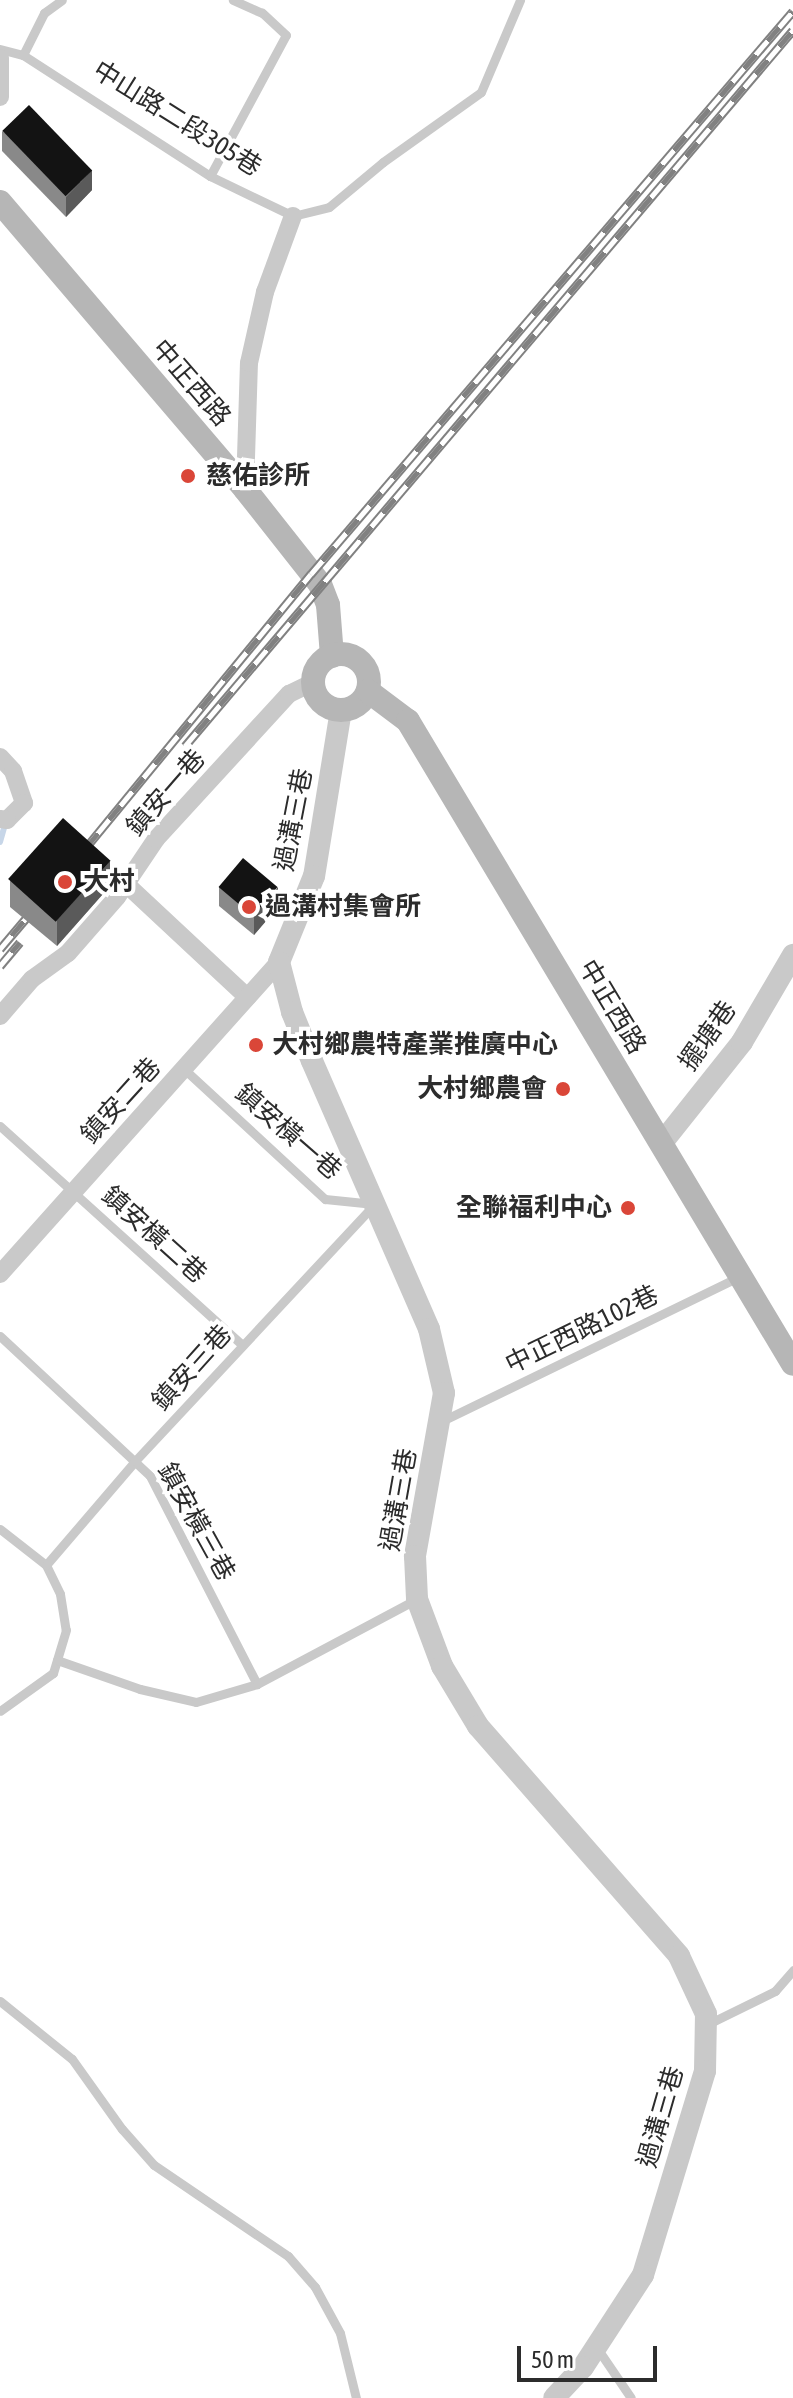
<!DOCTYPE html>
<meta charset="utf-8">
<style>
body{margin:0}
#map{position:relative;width:793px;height:2398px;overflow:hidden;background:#fff;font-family:"Asap Condensed","Noto Sans TC",sans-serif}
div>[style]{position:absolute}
.stream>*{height:6px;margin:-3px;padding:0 3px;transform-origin:3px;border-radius:3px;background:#c7d6e8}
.service>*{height:9px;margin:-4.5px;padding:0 4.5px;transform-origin:4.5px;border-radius:4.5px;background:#c9c9c9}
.minor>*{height:18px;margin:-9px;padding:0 9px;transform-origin:9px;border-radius:9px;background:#c9c9c9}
.tertiary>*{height:22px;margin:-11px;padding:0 11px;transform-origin:11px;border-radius:11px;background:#c9c9c9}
.secondary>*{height:24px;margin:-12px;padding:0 12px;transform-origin:12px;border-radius:12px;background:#b6b6b6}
.secondary>.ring{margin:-12px;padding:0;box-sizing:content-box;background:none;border:24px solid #b6b6b6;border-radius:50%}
.rail>*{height:9px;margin-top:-4.5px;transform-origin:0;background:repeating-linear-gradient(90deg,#fff 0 18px,#818181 0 36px);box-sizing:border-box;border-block:2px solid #818181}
.wall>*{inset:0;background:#898989}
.shaded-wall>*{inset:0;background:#5a5a5a}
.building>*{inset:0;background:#131313;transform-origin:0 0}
.dots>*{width:22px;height:22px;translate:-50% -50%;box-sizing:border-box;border:4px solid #fff;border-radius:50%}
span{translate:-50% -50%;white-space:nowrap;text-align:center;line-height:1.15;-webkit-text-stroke:8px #fff;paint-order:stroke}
.street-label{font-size:26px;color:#2c2c2c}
.poi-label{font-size:26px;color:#2c2c2c;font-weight:700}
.left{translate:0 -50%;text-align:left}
.right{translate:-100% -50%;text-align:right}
.scale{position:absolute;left:517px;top:2346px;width:140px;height:36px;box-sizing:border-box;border:4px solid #2c2c2c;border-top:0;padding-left:10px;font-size:24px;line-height:28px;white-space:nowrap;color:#2c2c2c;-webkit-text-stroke:6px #fff;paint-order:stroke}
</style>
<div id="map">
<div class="stream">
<div style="left:0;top:842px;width:19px;rotate:-74deg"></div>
</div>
<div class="service">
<div style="left:0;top:49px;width:24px;rotate:15deg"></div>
<div style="left:23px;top:55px;width:223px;rotate:32.9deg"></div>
<div style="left:210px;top:176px;width:92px;rotate:25.7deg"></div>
<div style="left:293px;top:216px;width:37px;rotate:-14deg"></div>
<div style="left:329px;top:207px;width:70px;rotate:-39.8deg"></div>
<div style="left:383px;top:162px;width:120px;rotate:-35.5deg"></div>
<div style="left:481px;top:92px;width:100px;rotate:-67deg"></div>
<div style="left:23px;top:55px;width:47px;rotate:-63.4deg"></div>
<div style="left:44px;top:13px;width:22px;rotate:-36deg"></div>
<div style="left:210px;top:176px;width:160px;rotate:-61.7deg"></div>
<div style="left:286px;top:35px;width:33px;rotate:-137deg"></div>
<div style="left:262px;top:13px;width:32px;rotate:-156deg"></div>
<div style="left:184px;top:1069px;width:192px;rotate:42.7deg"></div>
<div style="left:325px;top:1199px;width:49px;rotate:5.8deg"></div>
<div style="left:0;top:1126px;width:326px;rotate:42.1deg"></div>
<div style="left:0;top:1336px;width:205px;rotate:43deg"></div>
<div style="left:150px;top:1476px;width:234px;rotate:62.8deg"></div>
<div style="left:442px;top:1421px;width:329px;rotate:-25.9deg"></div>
<div style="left:0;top:1529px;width:58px;rotate:38deg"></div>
<div style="left:46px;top:1565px;width:32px;rotate:64deg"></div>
<div style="left:60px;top:1594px;width:36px;rotate:81deg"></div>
<div style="left:66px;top:1630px;width:45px;rotate:106.8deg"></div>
<div style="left:53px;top:1673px;width:65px;rotate:144.4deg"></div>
<div style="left:46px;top:1565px;width:137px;rotate:-49.4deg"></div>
<div style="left:135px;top:1461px;width:347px;rotate:-47deg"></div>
<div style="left:57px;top:1660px;width:88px;rotate:19.3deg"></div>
<div style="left:140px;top:1689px;width:57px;rotate:13.1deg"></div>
<div style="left:196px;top:1702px;width:64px;rotate:-16.4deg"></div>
<div style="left:257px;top:1684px;width:181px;rotate:-28deg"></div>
<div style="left:0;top:2001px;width:92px;rotate:38.9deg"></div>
<div style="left:72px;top:2059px;width:86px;rotate:54.5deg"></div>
<div style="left:122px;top:2129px;width:48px;rotate:48.4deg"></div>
<div style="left:154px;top:2165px;width:162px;rotate:34.2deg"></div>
<div style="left:288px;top:2256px;width:41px;rotate:48.9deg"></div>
<div style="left:315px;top:2287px;width:52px;rotate:61.5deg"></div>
<div style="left:340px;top:2333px;width:67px;rotate:76.2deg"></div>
<div style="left:706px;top:2025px;width:77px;rotate:-26.2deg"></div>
<div style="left:775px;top:1991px;width:28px;rotate:-49deg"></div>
<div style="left:597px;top:2348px;width:60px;rotate:55.8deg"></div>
</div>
<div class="minor">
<div style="left:0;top:58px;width:39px;rotate:90deg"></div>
<div style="left:245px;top:489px;width:126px;rotate:-88.2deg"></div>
<div style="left:249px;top:363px;width:73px;rotate:-77.3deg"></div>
<div style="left:265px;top:292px;width:81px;rotate:-69.8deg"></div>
<div style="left:0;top:757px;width:19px;rotate:47deg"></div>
<div style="left:13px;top:771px;width:34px;rotate:71deg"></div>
<div style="left:24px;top:803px;width:24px;rotate:135deg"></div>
<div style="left:7px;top:820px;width:7px;rotate:-172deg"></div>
<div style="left:126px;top:884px;width:166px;rotate:43deg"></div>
<div style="left:0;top:1016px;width:49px;rotate:-49.1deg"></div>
<div style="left:32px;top:979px;width:44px;rotate:-35.8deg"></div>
<div style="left:68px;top:953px;width:74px;rotate:-48.8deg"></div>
<div style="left:117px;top:897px;width:70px;rotate:-56.1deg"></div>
<div style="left:156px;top:839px;width:197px;rotate:-47.5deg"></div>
<div style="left:289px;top:694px;width:28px;rotate:-26deg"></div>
<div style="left:0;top:1274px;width:419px;rotate:-48.2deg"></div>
</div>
<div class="tertiary">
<div style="left:341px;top:710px;width:168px;rotate:99.2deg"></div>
<div style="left:314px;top:876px;width:93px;rotate:112.1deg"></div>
<div style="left:279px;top:962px;width:52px;rotate:75.4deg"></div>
<div style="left:292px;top:1012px;width:53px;rotate:67.8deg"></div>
<div style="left:312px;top:1061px;width:292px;rotate:66.4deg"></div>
<div style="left:429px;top:1329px;width:66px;rotate:76.8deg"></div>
<div style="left:444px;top:1393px;width:166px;rotate:100.1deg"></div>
<div style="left:415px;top:1556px;width:43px;rotate:87.3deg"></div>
<div style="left:417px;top:1599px;width:72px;rotate:69.5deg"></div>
<div style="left:442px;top:1666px;width:70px;rotate:59deg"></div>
<div style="left:478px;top:1726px;width:305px;rotate:48.8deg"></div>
<div style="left:679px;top:1956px;width:64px;rotate:65deg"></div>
<div style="left:706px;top:2014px;width:57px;rotate:91deg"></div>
<div style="left:705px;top:2071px;width:213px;rotate:106.9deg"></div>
<div style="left:643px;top:2275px;width:110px;rotate:123.1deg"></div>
<div style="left:583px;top:2367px;width:42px;rotate:133.1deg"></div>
<div style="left:661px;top:1144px;width:130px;rotate:-51.5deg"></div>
<div style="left:742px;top:1042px;width:101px;rotate:-59.6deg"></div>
</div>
<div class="secondary">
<div style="left:0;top:202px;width:377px;rotate:49.5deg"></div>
<div style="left:245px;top:489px;width:121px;rotate:51.7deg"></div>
<div style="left:320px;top:584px;width:22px;rotate:69deg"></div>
<div style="left:328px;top:605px;width:51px;rotate:85.5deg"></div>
<div class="ring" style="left:313px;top:654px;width:32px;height:32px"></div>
<div style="left:368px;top:691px;width:50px;rotate:36.9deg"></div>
<div style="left:408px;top:721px;width:749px;rotate:59.09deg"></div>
</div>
<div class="rail">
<div style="left:185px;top:746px;width:939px;rotate:-49.66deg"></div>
<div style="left:75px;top:861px;width:372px;rotate:-50.6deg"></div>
<div style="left:311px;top:574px;width:741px;rotate:-49.43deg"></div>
<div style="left:0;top:949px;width:60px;rotate:-49.7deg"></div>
<div style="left:0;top:966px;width:31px;rotate:-50deg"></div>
</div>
<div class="wall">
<div style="clip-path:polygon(2px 131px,92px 190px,66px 217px,2px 151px)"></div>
<div style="clip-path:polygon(10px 881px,110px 886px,57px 946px,10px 907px)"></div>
<div style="clip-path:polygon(219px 887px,278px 907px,254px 935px,219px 906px)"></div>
</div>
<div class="shaded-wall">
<div style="clip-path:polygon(92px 170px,92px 190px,66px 217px,66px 197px)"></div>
<div style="clip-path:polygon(110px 861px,110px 886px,57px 946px,57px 920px)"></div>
<div style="clip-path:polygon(278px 887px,278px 907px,254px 935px,254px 915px)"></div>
</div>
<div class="building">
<div style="left:29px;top:105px;width:91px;height:37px;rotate:46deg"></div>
<div style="left:63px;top:818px;width:64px;height:82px;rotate:42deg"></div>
<div style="left:243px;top:858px;width:45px;height:38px;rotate:40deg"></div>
</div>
<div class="dots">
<div style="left:188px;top:476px;background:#da4638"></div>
<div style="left:65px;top:882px;background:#da4638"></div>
<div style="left:249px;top:907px;background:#da4638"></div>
<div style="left:256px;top:1045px;background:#da4638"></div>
<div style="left:563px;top:1089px;background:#da4638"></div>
<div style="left:628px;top:1208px;background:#da4638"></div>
</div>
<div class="street-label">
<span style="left:177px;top:119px;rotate:32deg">中山路二段305巷</span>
<span style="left:191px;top:383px;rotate:49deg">中正西路</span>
<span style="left:166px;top:793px;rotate:-49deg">鎮安一巷</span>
<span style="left:294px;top:820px;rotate:-79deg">過溝三巷</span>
<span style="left:612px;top:1007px;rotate:59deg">中正西路</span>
<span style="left:708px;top:1036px;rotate:-55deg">擺塘巷</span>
<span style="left:121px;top:1101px;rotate:-48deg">鎮安二巷</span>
<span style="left:288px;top:1132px;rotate:41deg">鎮安橫一巷</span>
<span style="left:154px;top:1235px;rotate:42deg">鎮安橫二巷</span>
<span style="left:582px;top:1330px;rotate:-26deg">中正西路102巷</span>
<span style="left:192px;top:1368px;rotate:-48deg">鎮安三巷</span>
<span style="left:399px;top:1500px;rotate:-80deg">過溝三巷</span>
<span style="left:196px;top:1522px;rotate:61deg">鎮安橫三巷</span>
<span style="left:661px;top:2117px;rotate:-74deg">過溝三巷</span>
</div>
<div class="poi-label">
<span class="left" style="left:206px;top:476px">慈佑診所</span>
<span class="left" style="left:83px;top:882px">大村</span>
<span class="left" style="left:265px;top:907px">過溝村集會所</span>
<span class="left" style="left:272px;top:1045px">大村鄉農特產業推廣中心</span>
<span class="right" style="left:547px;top:1089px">大村鄉農會</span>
<span class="right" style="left:612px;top:1208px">全聯福利中心</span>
</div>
<div class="scale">50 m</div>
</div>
